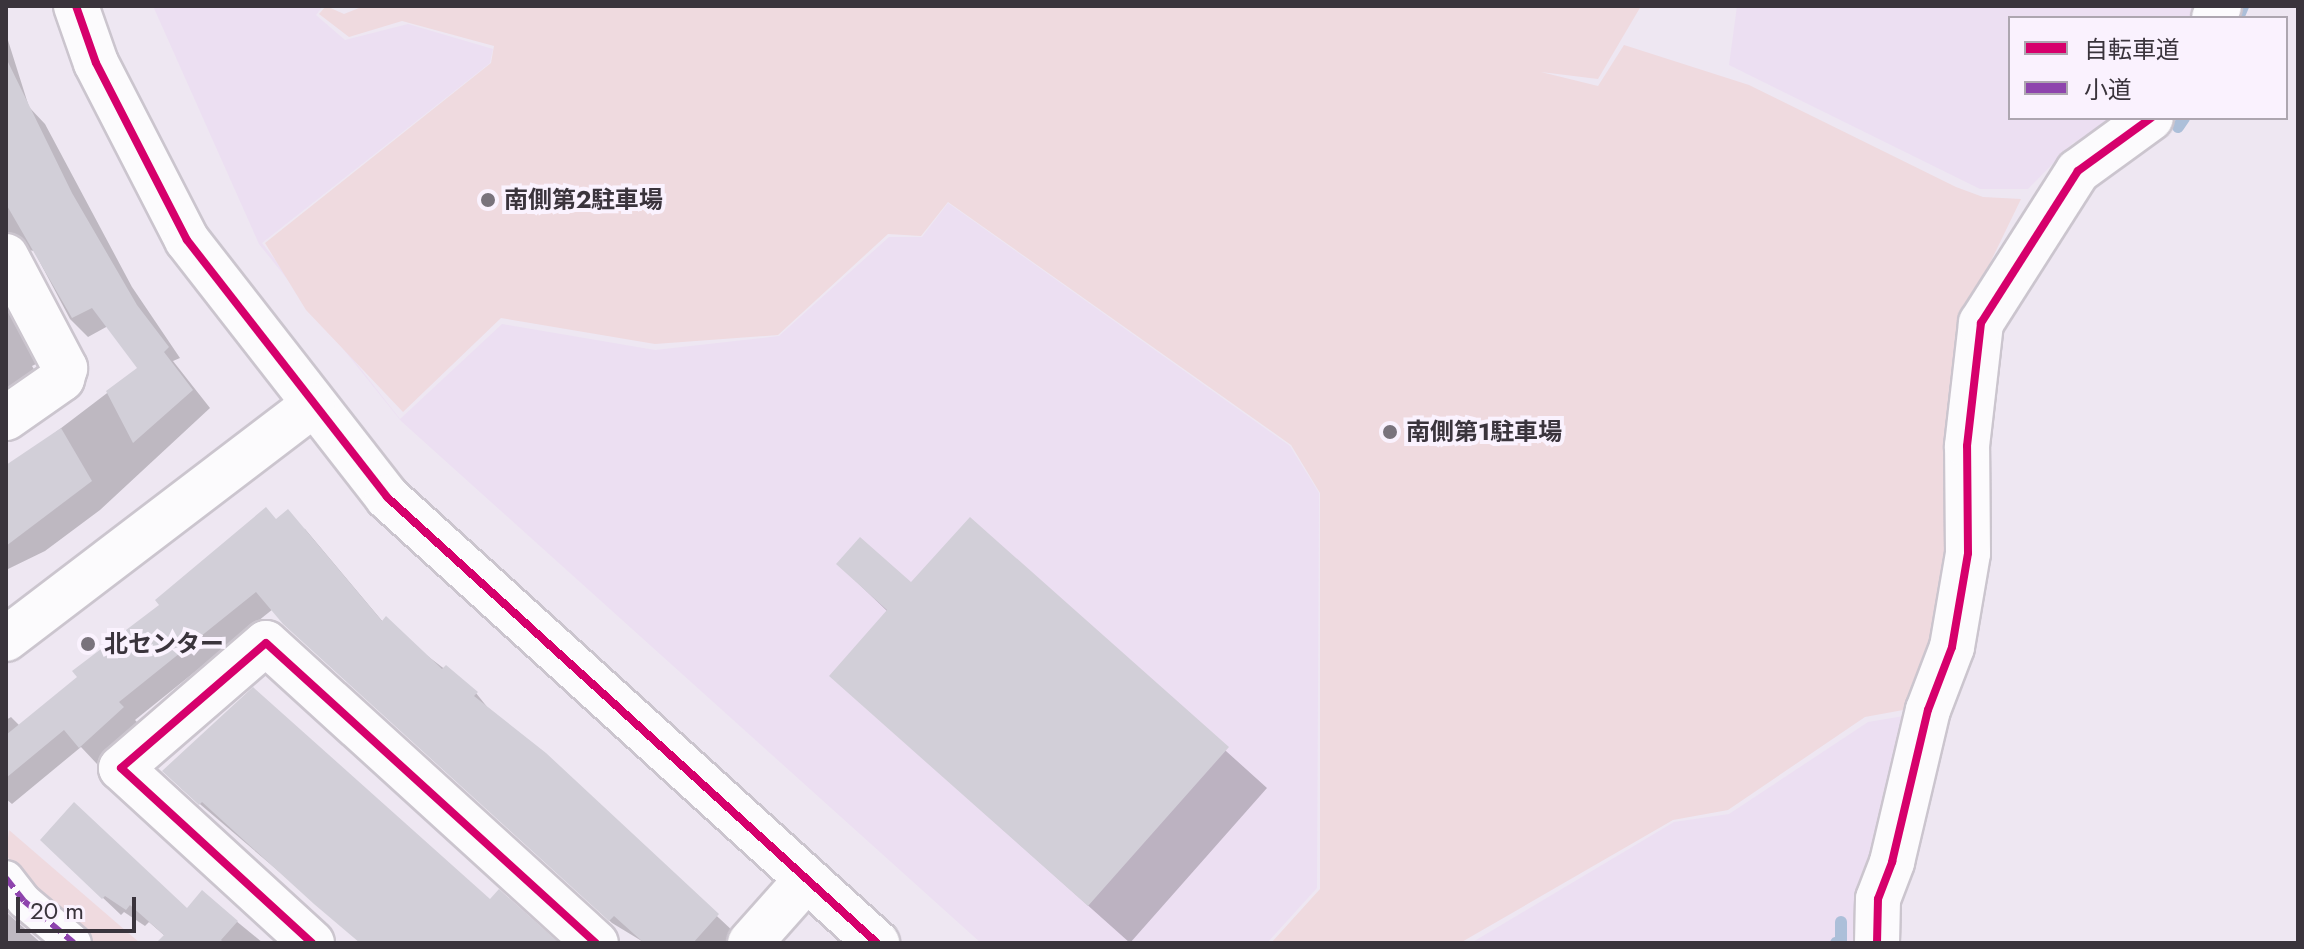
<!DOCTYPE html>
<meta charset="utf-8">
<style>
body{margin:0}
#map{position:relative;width:2304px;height:949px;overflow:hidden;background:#eee7f2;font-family:Jost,"Noto Sans JP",sans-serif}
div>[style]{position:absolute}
.built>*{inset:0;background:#ecdff2}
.green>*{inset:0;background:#efdadf}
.shadow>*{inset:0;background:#0003}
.stream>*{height:12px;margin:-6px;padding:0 6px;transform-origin:6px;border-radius:6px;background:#acbfd9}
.building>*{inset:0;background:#d2cfd8}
.roads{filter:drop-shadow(2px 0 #cbc5ce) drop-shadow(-2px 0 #cbc5ce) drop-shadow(0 2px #cbc5ce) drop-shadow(0 -2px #cbc5ce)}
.pedestrian>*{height:34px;margin:-17px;padding:0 17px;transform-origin:17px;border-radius:17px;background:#fcfbfd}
.minor>*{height:44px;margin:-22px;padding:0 22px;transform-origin:22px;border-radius:22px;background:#fcfbfd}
.tertiary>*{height:44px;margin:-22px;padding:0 22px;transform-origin:22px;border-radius:22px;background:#fcfbfd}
.quiet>*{height:6px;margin-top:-3px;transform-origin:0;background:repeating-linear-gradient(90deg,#8e44ad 0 12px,transparent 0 18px)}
.cycleway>*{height:8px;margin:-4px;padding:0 4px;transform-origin:4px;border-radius:4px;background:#d6006c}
.dots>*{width:22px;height:22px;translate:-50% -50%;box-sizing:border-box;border:4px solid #faf2fe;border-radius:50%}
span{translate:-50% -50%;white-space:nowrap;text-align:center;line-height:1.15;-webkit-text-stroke:8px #faf2fe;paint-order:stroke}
.poi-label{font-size:24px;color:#3a343c;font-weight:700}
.left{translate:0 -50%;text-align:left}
.frame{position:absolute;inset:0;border:8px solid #3a343c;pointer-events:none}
.legend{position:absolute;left:2008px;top:16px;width:280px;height:104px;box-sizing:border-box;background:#faf2fe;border:2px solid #ada6b0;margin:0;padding:10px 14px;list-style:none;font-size:24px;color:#3a343c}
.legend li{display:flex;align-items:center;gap:16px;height:40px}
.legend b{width:40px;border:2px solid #ada6b0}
.scale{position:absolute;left:16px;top:897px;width:120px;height:36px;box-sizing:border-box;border:4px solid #3a343c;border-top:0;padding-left:10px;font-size:24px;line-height:28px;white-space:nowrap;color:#3a343c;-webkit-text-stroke:6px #faf2fe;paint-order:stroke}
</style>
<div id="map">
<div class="built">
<div style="clip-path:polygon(153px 6px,323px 6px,316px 15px,345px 40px,408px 24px,493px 49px,490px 63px,262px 243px,400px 419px,502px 324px,655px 350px,779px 336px,889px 237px,922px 237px,948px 203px,1290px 446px,1319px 493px,1317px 888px,1267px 943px,981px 943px,401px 421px,259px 244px)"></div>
<div style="clip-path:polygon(1737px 6px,2208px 6px,2202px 18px,2010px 18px,2010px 118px,2132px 118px,2073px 143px,2028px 189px,1980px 189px,1729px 65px)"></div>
<div style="clip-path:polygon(1916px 714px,1854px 906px,1853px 943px,1471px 943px,1674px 822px,1729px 814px,1868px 722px)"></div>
</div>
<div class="green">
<div style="clip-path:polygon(326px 6px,344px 14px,364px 6px,1641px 6px,1598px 79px,1541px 72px,1598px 86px,1624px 45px,1749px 85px,1956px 187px,1983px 197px,2021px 199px,1976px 292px,1954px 551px,1914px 708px,1865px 717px,1728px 810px,1673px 820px,1460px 943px,1271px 943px,1320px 889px,1320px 493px,1291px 445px,948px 202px,921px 236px,888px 234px,778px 335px,655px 344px,501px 318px,403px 412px,306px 310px,265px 243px,491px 63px,494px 46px,402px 21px,349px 37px,319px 14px)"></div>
<div style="clip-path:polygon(9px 830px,140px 943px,87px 943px,33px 898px,6px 854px)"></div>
</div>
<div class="shadow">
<div style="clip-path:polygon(6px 34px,29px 107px,45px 124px,132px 287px,180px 358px,173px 361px,210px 408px,100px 510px,45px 551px,6px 570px,6px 470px,140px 368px,108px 326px,88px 337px,70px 319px,34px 251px,24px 249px,6px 231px)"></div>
<div style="clip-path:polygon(6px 300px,40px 362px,32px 366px,40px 379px,6px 398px)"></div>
<div style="clip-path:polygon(277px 520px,305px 529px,383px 622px,476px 693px,492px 713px,545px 755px,735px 933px,724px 943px,645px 943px,612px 923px,273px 609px,135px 720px,140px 725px,97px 764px,81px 747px,12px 804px,6px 799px,6px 720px,11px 717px,20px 726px)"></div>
<div style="clip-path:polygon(970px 520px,1267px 788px,1130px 943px,831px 676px,888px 612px,838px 564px,912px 585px)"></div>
<div style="clip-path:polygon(181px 788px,490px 902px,556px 943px,363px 943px)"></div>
<div style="clip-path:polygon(60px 857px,187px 911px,202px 893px,263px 943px,173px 943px,149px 922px,145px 926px,124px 912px,121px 915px)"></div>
<div style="clip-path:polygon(6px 912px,41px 943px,6px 943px)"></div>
</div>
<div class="stream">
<div style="left:2238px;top:18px;width:13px;rotate:-67deg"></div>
<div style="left:2178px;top:127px;width:11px;rotate:-56deg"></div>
<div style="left:1836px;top:943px;width:5px;rotate:-11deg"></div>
<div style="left:1841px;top:942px;width:20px;rotate:-90deg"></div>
</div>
<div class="building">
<div style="clip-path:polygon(6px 58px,72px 193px,137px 305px,169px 347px,164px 352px,193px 390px,133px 443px,106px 391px,137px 368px,92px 308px,72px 318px,6px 204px)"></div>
<div style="clip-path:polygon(61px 428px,92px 481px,6px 546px,6px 465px)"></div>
<div style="clip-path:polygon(266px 507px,276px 519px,288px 509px,382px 621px,386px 616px,442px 669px,446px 665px,478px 692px,474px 696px,546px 753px,719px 914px,693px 943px,644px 943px,614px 916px,609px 921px,283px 624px,256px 592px,119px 702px,124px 707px,79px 748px,64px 730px,6px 778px,6px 735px,77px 677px,72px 671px,159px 605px,155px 600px)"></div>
<div style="clip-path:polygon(970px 517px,1229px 747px,1088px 906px,829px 676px,887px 610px,836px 564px,860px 537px,911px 582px)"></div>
<div style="clip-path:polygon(253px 687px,490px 899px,499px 889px,559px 943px,360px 943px,314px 904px,202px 802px,199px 805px,162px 771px)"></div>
<div style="clip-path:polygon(74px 802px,187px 908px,202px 890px,238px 921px,221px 940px,224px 943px,156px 943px,164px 935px,130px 905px,126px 910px,105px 896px,102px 899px,40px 840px)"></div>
</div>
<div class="roads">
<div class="pedestrian">
<div style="left:6px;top:878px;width:29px;rotate:52deg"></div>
<div style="left:24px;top:901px;width:65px;rotate:40deg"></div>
</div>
<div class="minor">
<div style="left:2214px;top:18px;width:13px;rotate:-67deg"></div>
<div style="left:6px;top:256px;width:127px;rotate:62.2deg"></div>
<div style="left:65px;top:368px;width:11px;rotate:105deg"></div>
<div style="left:62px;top:379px;width:68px;rotate:145.1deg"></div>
<div style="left:312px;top:943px;width:259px;rotate:-137.5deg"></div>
<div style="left:121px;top:768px;width:191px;rotate:-40.8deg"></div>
<div style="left:266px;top:643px;width:446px;rotate:42.3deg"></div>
<div style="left:750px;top:943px;width:84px;rotate:-48.4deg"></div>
<div style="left:1877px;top:943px;width:44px;rotate:-88.7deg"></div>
<div style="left:1878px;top:899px;width:40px;rotate:-69deg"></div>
<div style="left:1892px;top:862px;width:156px;rotate:-76.7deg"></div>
<div style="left:1928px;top:710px;width:67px;rotate:-69.1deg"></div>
<div style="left:1952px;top:647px;width:95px;rotate:-80.3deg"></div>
<div style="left:1968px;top:553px;width:107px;rotate:-90.5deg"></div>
<div style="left:1967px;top:446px;width:124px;rotate:-83.5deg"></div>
<div style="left:1981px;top:323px;width:180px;rotate:-57.5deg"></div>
<div style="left:2078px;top:171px;width:90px;rotate:-36deg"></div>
</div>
<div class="tertiary">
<div style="left:76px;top:6px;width:60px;rotate:70.7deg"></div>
<div style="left:96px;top:63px;width:199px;rotate:62.8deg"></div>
<div style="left:187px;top:240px;width:326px;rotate:52.1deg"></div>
<div style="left:387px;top:497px;width:663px;rotate:42.31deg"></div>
<div style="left:6px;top:639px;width:385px;rotate:-37.3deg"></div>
</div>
</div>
<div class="quiet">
<div style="left:6px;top:878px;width:29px;rotate:52deg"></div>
<div style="left:24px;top:901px;width:65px;rotate:40deg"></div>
</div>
<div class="cycleway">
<div style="left:76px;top:6px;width:60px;rotate:70.7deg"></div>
<div style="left:96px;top:63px;width:199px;rotate:62.8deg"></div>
<div style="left:187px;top:240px;width:326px;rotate:52.1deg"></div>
<div style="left:387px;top:497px;width:663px;rotate:42.31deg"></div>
<div style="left:312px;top:943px;width:259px;rotate:-137.5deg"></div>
<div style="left:121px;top:768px;width:191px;rotate:-40.8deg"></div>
<div style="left:266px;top:643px;width:446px;rotate:42.3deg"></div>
<div style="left:1877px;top:943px;width:44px;rotate:-88.7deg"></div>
<div style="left:1878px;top:899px;width:40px;rotate:-69deg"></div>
<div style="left:1892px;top:862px;width:156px;rotate:-76.7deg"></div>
<div style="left:1928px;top:710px;width:67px;rotate:-69.1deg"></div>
<div style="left:1952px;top:647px;width:95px;rotate:-80.3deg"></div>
<div style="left:1968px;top:553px;width:107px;rotate:-90.5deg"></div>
<div style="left:1967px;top:446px;width:124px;rotate:-83.5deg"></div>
<div style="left:1981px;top:323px;width:180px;rotate:-57.5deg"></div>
<div style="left:2078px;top:171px;width:90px;rotate:-36deg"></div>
</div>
<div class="dots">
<div style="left:488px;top:200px;background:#79737c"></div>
<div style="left:1390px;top:432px;background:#79737c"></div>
<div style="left:88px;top:644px;background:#79737c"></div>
</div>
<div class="poi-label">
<span class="left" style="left:504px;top:200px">南側第２駐車場</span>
<span class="left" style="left:1406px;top:432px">南側第1駐車場</span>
<span class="left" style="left:104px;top:644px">北センター</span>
</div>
<div class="frame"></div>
<ul class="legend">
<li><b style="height:10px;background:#d6006c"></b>自転車道</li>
<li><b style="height:10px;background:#8e44ad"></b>小道</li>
</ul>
<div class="scale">20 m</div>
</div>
